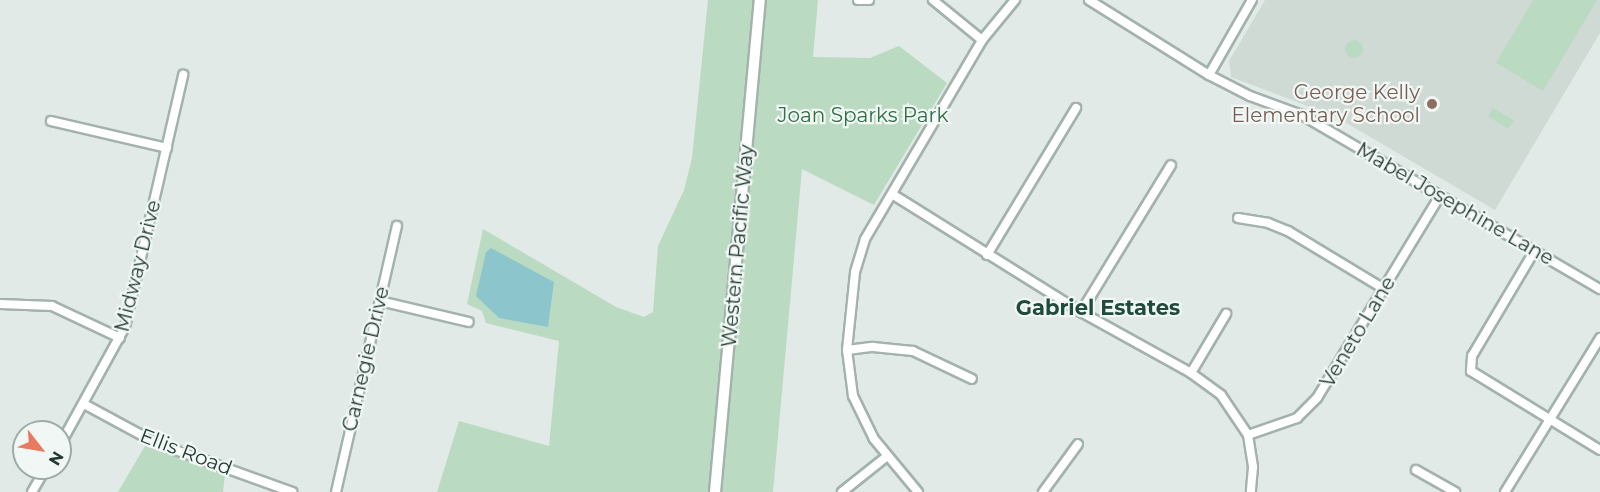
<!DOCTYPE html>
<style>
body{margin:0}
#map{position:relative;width:1600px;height:492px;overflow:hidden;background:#e1eae6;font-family:Montserrat,sans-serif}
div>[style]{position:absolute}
.built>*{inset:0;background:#cfdad4}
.green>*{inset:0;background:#bbdac2;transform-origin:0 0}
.round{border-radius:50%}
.water>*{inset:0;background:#8cc6cc}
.roads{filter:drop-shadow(2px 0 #a4b2ac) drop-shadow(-2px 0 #a4b2ac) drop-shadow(0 2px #a4b2ac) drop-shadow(0 -2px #a4b2ac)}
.street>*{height:8px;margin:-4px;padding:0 4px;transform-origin:4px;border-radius:4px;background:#fff}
.secondary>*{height:10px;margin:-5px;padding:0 5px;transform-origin:5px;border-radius:5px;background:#fff}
.dots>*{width:16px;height:16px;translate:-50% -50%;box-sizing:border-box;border:3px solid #f1f7f4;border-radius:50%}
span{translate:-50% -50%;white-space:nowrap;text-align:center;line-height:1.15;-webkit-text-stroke:4.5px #f1f7f4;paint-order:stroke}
.education-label{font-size:20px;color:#785e54}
.right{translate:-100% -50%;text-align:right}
.park-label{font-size:20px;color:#306e44}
.street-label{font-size:20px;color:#233a32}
.neighbourhood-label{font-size:21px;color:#204a3d;font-weight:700}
.north{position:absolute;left:12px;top:420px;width:60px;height:60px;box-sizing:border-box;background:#f1f7f4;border:2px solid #9faba6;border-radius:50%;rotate:121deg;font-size:16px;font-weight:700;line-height:24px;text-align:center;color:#233a32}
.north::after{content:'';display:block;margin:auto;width:21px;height:27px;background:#e87a61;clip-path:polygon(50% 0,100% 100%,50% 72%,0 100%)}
</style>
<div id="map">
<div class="built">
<div style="clip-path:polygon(1265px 0,1600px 0,1600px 33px,1495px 210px,1336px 117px,1231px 77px,1229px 61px)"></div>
</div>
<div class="green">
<div style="clip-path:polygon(708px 0,757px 0,712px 492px,437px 492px,459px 421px,549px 446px,559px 341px,486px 323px,482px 311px,467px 304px,483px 229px,616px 307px,644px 317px,653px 312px,658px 246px,684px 190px,692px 158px)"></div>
<div style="clip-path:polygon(766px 0,818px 0,813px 57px,870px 58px,899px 46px,947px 83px,874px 205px,802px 169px,773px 492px,721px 492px)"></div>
<div style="clip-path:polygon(1533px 0,1597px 0,1543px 91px,1496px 63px)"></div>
<div class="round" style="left:1345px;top:40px;width:18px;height:18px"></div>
<div style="left:1493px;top:108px;width:24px;height:10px;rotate:30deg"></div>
<div style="clip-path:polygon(145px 446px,225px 474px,223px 492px,118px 492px)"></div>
</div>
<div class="water">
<div style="clip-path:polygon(491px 248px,554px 282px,548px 327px,499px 318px,476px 296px,486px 252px)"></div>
</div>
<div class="roads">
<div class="street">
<div style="left:858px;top:0;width:11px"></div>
<div style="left:933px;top:0;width:63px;rotate:39.2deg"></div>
<div style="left:1089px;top:0;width:142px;rotate:32deg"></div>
<div style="left:1209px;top:75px;width:46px;rotate:27.1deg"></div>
<div style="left:1250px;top:96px;width:55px;rotate:20.1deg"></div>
<div style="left:1302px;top:115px;width:345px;rotate:30.3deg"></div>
<div style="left:1209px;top:75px;width:86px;rotate:-60.2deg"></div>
<div style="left:51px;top:121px;width:119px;rotate:13.1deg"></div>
<div style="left:892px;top:194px;width:223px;rotate:32deg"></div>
<div style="left:1081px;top:312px;width:126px;rotate:29deg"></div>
<div style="left:1191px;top:373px;width:37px;rotate:36deg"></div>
<div style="left:1221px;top:395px;width:48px;rotate:56deg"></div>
<div style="left:1248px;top:435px;width:32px;rotate:81deg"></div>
<div style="left:1253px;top:467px;width:25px;rotate:95deg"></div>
<div style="left:1238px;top:218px;width:30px;rotate:9deg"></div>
<div style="left:1268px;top:223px;width:22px;rotate:22deg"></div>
<div style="left:1288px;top:231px;width:112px;rotate:31.1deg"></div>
<div style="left:1535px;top:250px;width:123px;rotate:120.7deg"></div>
<div style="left:1472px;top:356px;width:15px;rotate:94deg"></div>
<div style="left:1471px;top:371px;width:151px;rotate:31.5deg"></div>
<div style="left:987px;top:255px;width:172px;rotate:-58.8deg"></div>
<div style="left:380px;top:301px;width:91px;rotate:13.3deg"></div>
<div style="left:0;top:304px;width:52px;rotate:2.2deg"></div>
<div style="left:52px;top:306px;width:75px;rotate:25.2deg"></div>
<div style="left:1081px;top:312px;width:172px;rotate:-58.5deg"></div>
<div style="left:847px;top:350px;width:26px;rotate:-7deg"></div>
<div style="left:873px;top:347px;width:40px;rotate:5.7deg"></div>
<div style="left:913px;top:351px;width:65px;rotate:25.4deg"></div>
<div style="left:1191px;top:373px;width:69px;rotate:-59.3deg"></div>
<div style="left:84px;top:404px;width:82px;rotate:28.4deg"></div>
<div style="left:156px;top:443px;width:145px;rotate:19.8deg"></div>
<div style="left:1248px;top:435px;width:52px;rotate:-19.1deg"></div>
<div style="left:1297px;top:418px;width:28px;rotate:-45deg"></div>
<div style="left:1317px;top:398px;width:235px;rotate:-58.7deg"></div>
<div style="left:60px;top:445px;width:135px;rotate:-61.2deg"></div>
<div style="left:125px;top:327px;width:259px;rotate:-77deg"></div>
<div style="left:1416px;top:470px;width:45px;rotate:29.4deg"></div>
<div style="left:32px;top:492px;width:28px;rotate:-60deg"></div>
<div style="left:336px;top:492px;width:273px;rotate:-77.1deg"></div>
<div style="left:842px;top:492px;width:56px;rotate:-38.5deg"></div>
<div style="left:918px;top:492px;width:69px;rotate:-129.7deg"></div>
<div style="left:874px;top:439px;width:48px;rotate:-116deg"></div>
<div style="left:853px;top:396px;width:46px;rotate:-97.4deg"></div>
<div style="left:847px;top:350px;width:78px;rotate:-84.1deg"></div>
<div style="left:855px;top:272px;width:34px;rotate:-73deg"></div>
<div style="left:865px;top:239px;width:231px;rotate:-59.5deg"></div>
<div style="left:982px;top:40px;width:52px;rotate:-50.5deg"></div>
<div style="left:1043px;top:492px;width:59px;rotate:-53.9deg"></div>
<div style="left:1505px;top:492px;width:181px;rotate:-58.3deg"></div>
</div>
<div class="secondary">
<div style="left:715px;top:492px;width:494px;rotate:-84.8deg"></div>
</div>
</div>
<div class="dots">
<div style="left:1432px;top:104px;background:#8d6e63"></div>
</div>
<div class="education-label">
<span class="right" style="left:1420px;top:104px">George Kelly<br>Elementary School</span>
</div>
<div class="park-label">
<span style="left:863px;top:115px">Joan Sparks Park</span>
</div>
<div class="street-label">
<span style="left:1455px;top:204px;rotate:30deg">Mabel Josephine Lane</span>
<span style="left:738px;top:246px;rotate:-85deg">Western Pacific Way</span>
<span style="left:138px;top:266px;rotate:-76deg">Midway Drive</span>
<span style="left:1358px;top:332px;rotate:-59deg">Veneto Lane</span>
<span style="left:366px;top:359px;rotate:-77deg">Carnegie Drive</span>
<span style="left:186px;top:452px;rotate:21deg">Ellis Road</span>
</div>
<div class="neighbourhood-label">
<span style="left:1098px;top:308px">Gabriel Estates</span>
</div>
<div class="north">N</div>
</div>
